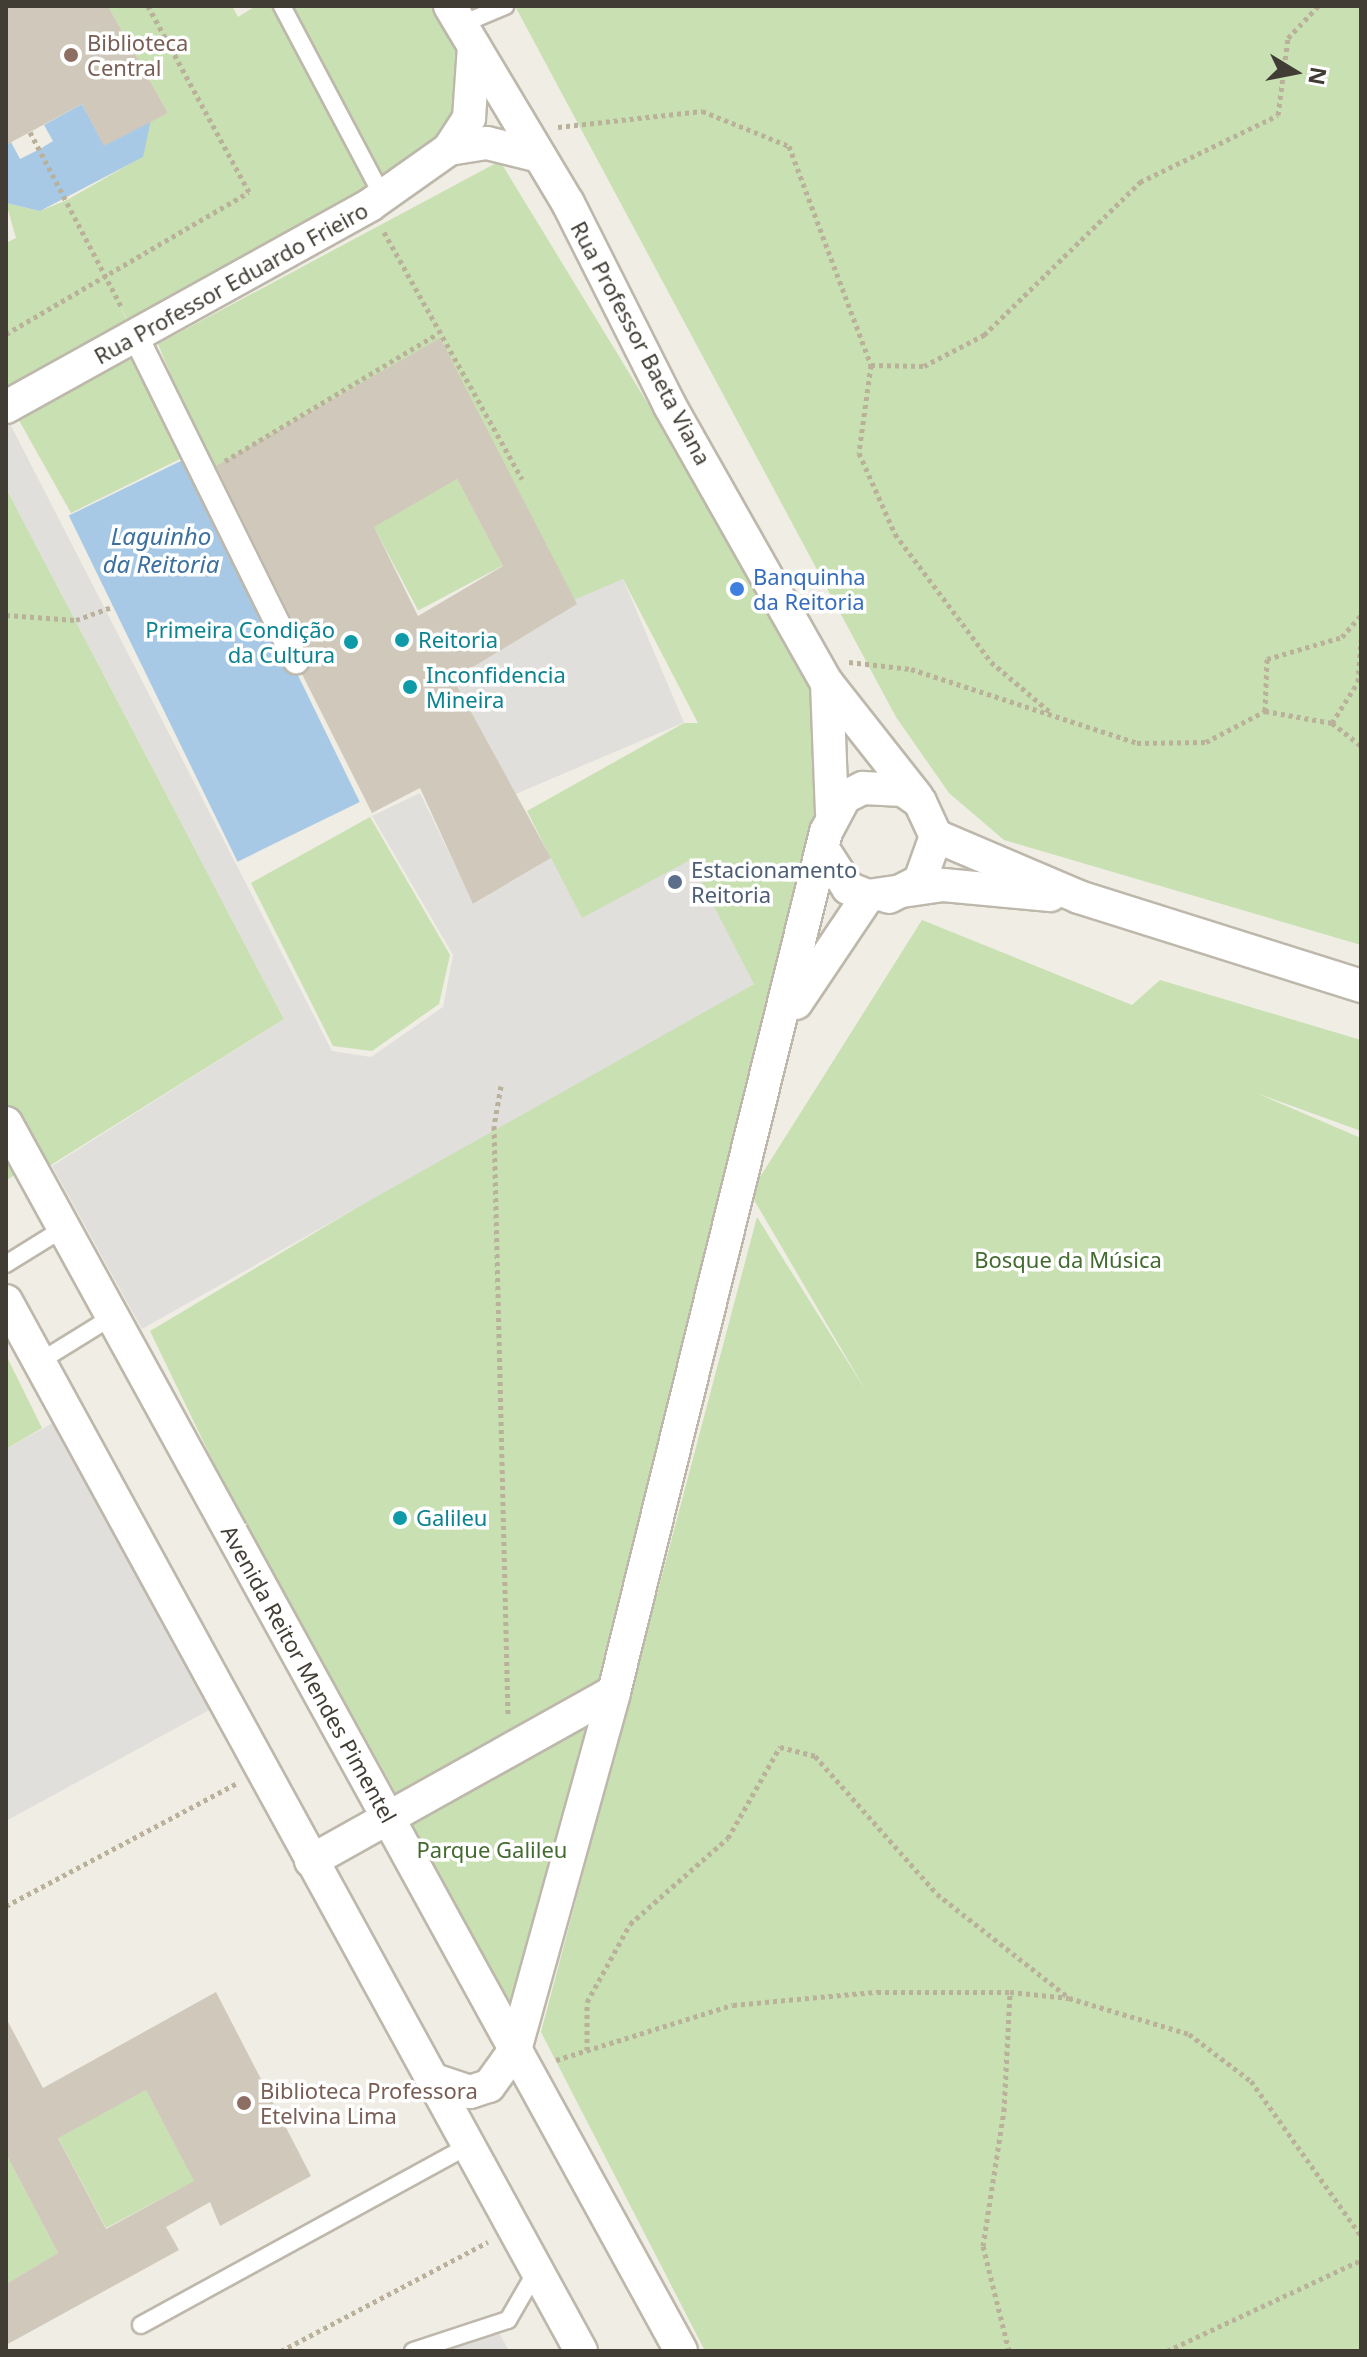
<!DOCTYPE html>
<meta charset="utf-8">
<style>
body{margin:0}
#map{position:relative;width:1367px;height:2357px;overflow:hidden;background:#f0ede4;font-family:"Noto Sans",sans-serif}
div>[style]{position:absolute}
.green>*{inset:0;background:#c8e0b2;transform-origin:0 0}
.parking>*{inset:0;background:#e1dfdc;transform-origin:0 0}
.water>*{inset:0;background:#a7c9e6;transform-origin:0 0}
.building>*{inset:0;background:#d0c9bb}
.path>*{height:5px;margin-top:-2.5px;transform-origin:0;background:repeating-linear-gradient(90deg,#bab19b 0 4px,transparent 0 8px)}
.roads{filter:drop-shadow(2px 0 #bdb8ab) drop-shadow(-2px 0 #bdb8ab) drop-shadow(0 2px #bdb8ab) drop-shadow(0 -2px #bdb8ab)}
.service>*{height:16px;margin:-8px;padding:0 8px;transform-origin:8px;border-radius:8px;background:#fff}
.pedestrian>*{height:24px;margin:-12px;padding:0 12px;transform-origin:12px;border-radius:12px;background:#fff}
.minor>*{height:32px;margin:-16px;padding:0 16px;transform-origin:16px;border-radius:16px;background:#fff}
.dots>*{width:22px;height:22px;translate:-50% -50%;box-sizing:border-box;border:4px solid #fff;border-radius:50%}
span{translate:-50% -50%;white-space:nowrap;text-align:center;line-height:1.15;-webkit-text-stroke:7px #fff;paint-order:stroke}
.education-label{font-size:22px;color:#785e54}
.left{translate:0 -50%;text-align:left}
.street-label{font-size:22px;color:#413d35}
.shop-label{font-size:22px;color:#366cbe}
.culture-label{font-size:22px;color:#0d838f}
.right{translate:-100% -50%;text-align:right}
.service-label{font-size:22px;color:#4e5e75}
.park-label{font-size:22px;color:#436b30}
.water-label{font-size:24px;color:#3c709f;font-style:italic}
.frame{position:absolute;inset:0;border:8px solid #413d35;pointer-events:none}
.north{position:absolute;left:1255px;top:32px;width:80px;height:80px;-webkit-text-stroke:6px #fff;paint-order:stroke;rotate:100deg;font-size:22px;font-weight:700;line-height:32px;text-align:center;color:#413d35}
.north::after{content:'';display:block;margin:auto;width:28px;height:36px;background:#413d35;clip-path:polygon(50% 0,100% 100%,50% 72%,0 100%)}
</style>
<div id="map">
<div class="green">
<div style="clip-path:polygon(108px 6px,232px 6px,238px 17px,256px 6px,472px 6px,461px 25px,474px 45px,449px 149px,136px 335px,194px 452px,71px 513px,12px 408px,135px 335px,119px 303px,133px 334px,6px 403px,6px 243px,16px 238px,6px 203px,40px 211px,67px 200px,142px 157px,151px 120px,168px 113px)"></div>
<div style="clip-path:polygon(515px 6px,1361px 6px,1361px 945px,1004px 840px,949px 793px,896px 717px)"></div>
<div style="clip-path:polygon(500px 161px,821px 688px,820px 813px,610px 1675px,402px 1804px,223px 1482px,150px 1331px,494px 1126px,754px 984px,581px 918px,527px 811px,684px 723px,698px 723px,623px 579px,576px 604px,443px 348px,210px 471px,158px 344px)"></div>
<div style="left:457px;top:479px;width:98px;height:96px;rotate:62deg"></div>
<div style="clip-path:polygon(6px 488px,284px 1019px,35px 1175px,30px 1167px,6px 1180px)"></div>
<div style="clip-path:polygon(370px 817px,450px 955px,439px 1004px,372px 1051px,333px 1046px,251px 883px)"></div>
<div style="clip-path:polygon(922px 920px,1132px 1005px,1160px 980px,1361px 1040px,1361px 1131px,1256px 1093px,1361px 1138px,1361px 2351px,705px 2351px,541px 2032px,757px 1217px,866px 1391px,750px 1193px)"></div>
<div style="clip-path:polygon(6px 1355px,42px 1428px,6px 1449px)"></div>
<div style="clip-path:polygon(614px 1692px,515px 2050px,388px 1818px)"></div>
<div style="left:146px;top:2090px;width:103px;height:100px;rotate:62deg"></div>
<div style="clip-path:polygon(6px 2154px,58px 2253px,6px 2284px)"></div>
</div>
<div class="parking">
<div style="clip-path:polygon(6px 416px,332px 1051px,371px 1057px,443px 1007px,453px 955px,372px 816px,420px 793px,474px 904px,551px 858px,582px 918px,690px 860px,754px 984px,142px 1329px,52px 1166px,284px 1019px,6px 488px)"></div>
<div style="left:623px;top:579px;width:156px;height:197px;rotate:67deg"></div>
<div style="clip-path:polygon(67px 1415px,224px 1702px,6px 1821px,6px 1449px)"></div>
<div style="clip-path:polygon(491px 2318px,509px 2351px,430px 2351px)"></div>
</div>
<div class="water">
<div style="clip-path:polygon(82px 104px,104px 145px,151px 120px,143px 157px,40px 211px,6px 203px,6px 145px,11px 142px,20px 159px,40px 149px,53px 141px,44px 125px)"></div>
<div style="left:191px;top:456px;width:385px;height:136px;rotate:64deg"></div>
</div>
<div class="building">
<div style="clip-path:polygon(6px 6px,108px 6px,168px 113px,104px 146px,82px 104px,6px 145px)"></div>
<div style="clip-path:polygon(evenodd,440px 338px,577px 604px,453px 679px,551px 858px,473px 904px,420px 788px,372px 813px,302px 674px,309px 654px,216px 466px,440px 338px,457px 479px,503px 566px,418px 616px,374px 527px,457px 479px)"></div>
<div style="clip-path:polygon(evenodd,216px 1992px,311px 2176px,220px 2226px,210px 2202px,166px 2227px,179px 2250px,6px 2345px,6px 2284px,58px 2253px,6px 2154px,6px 2018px,43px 2088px,216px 1992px,146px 2090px,194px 2181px,106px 2229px,58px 2138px,146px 2090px)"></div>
</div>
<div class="path">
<div style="left:558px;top:127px;width:145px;rotate:-6.3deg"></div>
<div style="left:702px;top:111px;width:94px;rotate:21.9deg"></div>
<div style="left:789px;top:146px;width:234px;rotate:69.5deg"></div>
<div style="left:871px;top:365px;width:89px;rotate:97.8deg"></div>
<div style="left:859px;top:453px;width:89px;rotate:66deg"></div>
<div style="left:895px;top:534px;width:160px;rotate:53.1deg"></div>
<div style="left:991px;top:662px;width:76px;rotate:40.2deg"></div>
<div style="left:30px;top:132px;width:199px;rotate:62.4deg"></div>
<div style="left:384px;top:232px;width:283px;rotate:60.8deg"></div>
<div style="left:6px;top:334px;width:281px;rotate:-30.3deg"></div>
<div style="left:249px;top:192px;width:212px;rotate:-118.5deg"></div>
<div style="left:871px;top:365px;width:53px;rotate:1.1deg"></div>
<div style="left:924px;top:366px;width:68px;rotate:-27.3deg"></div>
<div style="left:984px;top:335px;width:219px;rotate:-44.4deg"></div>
<div style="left:1140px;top:182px;width:153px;rotate:-25.9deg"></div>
<div style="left:1278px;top:115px;width:78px;rotate:-82.6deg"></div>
<div style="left:1288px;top:38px;width:44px;rotate:-46.8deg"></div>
<div style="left:225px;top:461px;width:247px;rotate:-30.9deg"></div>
<div style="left:6px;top:615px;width:70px;rotate:4.1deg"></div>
<div style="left:76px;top:620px;width:37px;rotate:-20deg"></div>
<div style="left:849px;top:662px;width:62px;rotate:6.4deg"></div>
<div style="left:911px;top:669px;width:238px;rotate:18.1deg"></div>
<div style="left:1137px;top:743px;width:69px;rotate:-0.8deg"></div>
<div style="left:1206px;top:742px;width:67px;rotate:-27.7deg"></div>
<div style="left:1265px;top:711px;width:52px;rotate:-87.8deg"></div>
<div style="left:1267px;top:659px;width:78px;rotate:-16.3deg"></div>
<div style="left:1342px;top:637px;width:29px;rotate:-49deg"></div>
<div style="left:1265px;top:711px;width:68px;rotate:10.2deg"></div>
<div style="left:1332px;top:723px;width:37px;rotate:38deg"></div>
<div style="left:1332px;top:723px;width:49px;rotate:-57.6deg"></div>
<div style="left:1358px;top:682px;width:42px;rotate:-85.9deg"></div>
<div style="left:501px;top:1086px;width:41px;rotate:99.9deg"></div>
<div style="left:494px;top:1126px;width:590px;rotate:88.64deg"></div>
<div style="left:6px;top:1906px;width:262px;rotate:-28deg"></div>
<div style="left:587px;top:2050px;width:48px;rotate:-90deg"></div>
<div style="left:587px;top:2002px;width:89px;rotate:-61.1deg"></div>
<div style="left:630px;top:1924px;width:130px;rotate:-41.3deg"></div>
<div style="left:728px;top:1838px;width:105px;rotate:-60.3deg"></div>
<div style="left:780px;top:1747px;width:36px;rotate:14deg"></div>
<div style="left:815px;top:1756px;width:184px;rotate:48.5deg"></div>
<div style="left:937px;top:1894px;width:167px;rotate:38.2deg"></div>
<div style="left:556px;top:2060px;width:185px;rotate:-17.3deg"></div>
<div style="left:733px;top:2005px;width:145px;rotate:-5.2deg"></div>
<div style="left:877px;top:1992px;width:133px"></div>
<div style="left:281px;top:2351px;width:234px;rotate:-27.8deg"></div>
<div style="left:1009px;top:2351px;width:108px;rotate:-103.9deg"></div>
<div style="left:983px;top:2246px;width:137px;rotate:-81.2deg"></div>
<div style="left:1004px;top:2111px;width:119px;rotate:-87.1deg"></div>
<div style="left:1010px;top:1992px;width:59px;rotate:5.8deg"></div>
<div style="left:1069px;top:1998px;width:125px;rotate:16.7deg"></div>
<div style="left:1189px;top:2034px;width:78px;rotate:37.2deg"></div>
<div style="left:1251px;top:2081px;width:190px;rotate:54.6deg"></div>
<div style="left:1167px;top:2351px;width:214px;rotate:-25.1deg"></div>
</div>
<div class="roads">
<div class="service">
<div style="left:282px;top:6px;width:216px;rotate:62.1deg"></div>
<div style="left:462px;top:24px;width:47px;rotate:-22.7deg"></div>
<div style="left:6px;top:1264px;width:68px;rotate:-31.8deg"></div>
<div style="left:39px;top:1362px;width:86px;rotate:-31.7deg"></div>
<div style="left:141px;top:2325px;width:373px;rotate:-28.7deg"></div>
<div style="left:413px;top:2351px;width:100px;rotate:-18.1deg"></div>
<div style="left:508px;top:2320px;width:58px;rotate:-59.9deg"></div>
</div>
<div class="pedestrian">
<div style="left:135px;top:335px;width:364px;rotate:63.7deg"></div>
</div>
<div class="minor">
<div style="left:450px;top:6px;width:230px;rotate:59.1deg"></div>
<div style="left:568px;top:203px;width:227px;rotate:63.3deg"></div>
<div style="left:670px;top:406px;width:318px;rotate:60.5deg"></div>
<div style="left:827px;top:683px;width:145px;rotate:51.7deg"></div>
<div style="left:449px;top:149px;width:37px;rotate:-57deg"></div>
<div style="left:469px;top:118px;width:72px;rotate:-86deg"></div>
<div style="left:6px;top:407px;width:416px;rotate:-29deg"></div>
<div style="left:370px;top:205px;width:97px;rotate:-35.3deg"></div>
<div style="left:449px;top:149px;width:38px;rotate:-9deg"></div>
<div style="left:487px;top:143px;width:54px;rotate:14deg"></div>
<div style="left:827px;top:683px;width:130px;rotate:87.8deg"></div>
<div style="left:936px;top:836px;width:155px;rotate:23.1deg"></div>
<div style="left:1079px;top:897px;width:296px;rotate:17.5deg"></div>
<div style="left:825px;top:852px;width:43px;rotate:57.4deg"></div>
<div style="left:848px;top:888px;width:22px;rotate:22deg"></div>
<div style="left:868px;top:896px;width:76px;rotate:-8.3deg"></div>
<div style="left:943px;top:885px;width:108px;rotate:5.3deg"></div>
<div style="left:796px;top:1003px;width:129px;rotate:-56.1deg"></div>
<div style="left:6px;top:1123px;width:1401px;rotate:61.2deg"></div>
<div style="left:6px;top:1301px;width:1197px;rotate:61.29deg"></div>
<div style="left:311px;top:1861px;width:347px;rotate:-29.2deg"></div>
<div style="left:431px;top:2079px;width:41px;rotate:18.4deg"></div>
<div style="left:470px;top:2092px;width:20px;rotate:-18deg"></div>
<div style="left:489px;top:2086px;width:44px;rotate:-54.2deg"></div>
<div style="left:515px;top:2050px;width:371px;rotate:-74.5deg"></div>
<div style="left:614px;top:1692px;width:886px;rotate:-76.15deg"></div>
<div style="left:826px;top:832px;width:40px;rotate:-62deg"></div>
<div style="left:845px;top:797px;width:20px;rotate:-27deg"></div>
<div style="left:863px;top:788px;width:40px;rotate:2.9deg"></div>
<div style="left:903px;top:790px;width:21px;rotate:35deg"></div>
<div style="left:920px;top:802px;width:38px;rotate:65deg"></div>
<div style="left:936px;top:836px;width:48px;rotate:109.6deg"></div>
<div style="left:920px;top:881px;width:35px;rotate:153deg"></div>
</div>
</div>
<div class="dots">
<div style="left:71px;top:55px;background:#8d6e63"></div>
<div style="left:737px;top:589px;background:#3f7fe0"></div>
<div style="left:402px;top:640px;background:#0f9aa8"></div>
<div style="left:351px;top:642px;background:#0f9aa8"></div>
<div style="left:410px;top:687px;background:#0f9aa8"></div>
<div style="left:675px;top:882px;background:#5c6f8a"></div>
<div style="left:400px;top:1518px;background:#0f9aa8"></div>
<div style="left:244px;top:2103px;background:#8d6e63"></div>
</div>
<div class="education-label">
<span class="left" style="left:87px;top:55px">Biblioteca<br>Central</span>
<span class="left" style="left:260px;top:2103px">Biblioteca Professora<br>Etelvina Lima</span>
</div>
<div class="street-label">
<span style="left:231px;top:283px;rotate:-29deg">Rua Professor Eduardo Frieiro</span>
<span style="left:641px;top:343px;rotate:62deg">Rua Professor Baeta Viana</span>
<span style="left:309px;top:1674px;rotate:61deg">Avenida Reitor Mendes Pimentel</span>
</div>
<div class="shop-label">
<span class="left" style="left:753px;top:589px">Banquinha<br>da Reitoria</span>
</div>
<div class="culture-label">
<span class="right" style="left:335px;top:642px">Primeira Condição<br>da Cultura</span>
<span class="left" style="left:418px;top:640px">Reitoria</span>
<span class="left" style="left:426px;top:687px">Inconfidencia<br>Mineira</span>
<span class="left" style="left:416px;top:1518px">Galileu</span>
</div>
<div class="service-label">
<span class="left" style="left:691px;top:882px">Estacionamento<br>Reitoria</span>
</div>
<div class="park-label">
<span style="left:1068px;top:1260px">Bosque da Música</span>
<span style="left:492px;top:1850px">Parque Galileu</span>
</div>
<div class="water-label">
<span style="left:161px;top:550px">Laguinho<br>da Reitoria</span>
</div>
<div class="frame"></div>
<div class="north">N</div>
</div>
